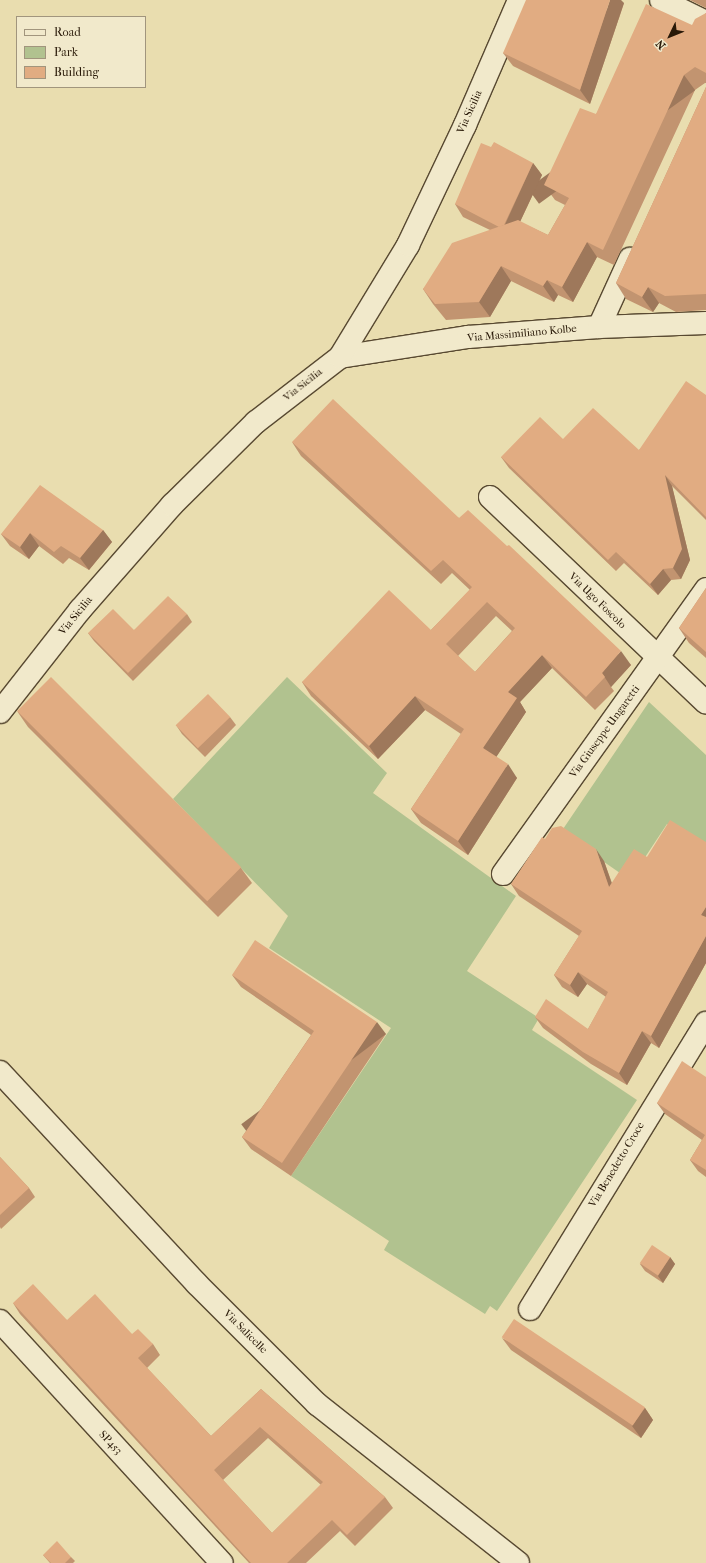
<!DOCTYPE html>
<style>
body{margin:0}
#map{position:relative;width:706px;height:1563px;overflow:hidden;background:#e9ddaf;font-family:"IM FELL French Canon",serif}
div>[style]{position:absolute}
.green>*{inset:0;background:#b1c28f}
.roads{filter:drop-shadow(1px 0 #584931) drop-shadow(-1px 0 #584931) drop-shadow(0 1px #584931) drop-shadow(0 -1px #584931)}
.minor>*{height:22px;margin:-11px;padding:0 11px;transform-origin:11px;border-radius:11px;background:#f1e9cb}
.wall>*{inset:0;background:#c29470}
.shaded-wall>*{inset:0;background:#9e785b;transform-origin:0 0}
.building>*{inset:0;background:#e1ac82;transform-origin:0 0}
span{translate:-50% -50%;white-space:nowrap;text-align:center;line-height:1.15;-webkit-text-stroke:4px #f1e9cb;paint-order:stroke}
.street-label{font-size:11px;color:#281807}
.legend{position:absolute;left:16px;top:16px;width:130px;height:72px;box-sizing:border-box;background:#f1e9cb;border:1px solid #a1957d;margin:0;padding:5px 7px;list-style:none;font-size:12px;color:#281807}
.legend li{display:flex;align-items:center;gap:8px;height:20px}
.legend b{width:20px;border:1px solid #a1957d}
.north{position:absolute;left:650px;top:16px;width:40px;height:40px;-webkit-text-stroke:3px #f1e9cb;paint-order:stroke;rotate:227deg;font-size:11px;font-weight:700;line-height:16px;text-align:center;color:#281807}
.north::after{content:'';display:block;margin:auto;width:14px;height:18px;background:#281807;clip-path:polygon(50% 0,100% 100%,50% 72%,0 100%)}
</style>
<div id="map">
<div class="green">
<div style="clip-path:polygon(287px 677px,387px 773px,373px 793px,516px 896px,467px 971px,539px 1018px,532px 1030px,637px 1100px,497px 1311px,490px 1306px,485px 1314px,384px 1250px,389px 1241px,291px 1176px,391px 1028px,269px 948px,288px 916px,173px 799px)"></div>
<div style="clip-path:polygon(649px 702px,706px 755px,706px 849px,667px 824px,630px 880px,561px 832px)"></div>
</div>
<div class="roads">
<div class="minor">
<div style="left:661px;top:0;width:50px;rotate:26.1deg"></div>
<div style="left:599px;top:327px;width:75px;rotate:-65.5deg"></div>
<div style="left:340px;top:357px;width:130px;rotate:-8.9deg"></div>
<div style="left:468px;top:337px;width:131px;rotate:-4.4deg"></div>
<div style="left:599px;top:327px;width:107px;rotate:-2.1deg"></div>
<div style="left:490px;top:497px;width:298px;rotate:43.6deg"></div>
<div style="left:0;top:712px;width:130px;rotate:-51.9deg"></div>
<div style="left:80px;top:610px;width:140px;rotate:-48.8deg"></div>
<div style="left:172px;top:505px;width:118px;rotate:-44.7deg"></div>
<div style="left:256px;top:422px;width:106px;rotate:-37.7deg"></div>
<div style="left:340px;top:357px;width:131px;rotate:-58.7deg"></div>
<div style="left:408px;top:245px;width:133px;rotate:-64.6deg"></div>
<div style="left:465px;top:125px;width:136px;rotate:-66.6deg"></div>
<div style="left:503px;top:874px;width:350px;rotate:-54.5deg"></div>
<div style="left:0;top:1072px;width:289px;rotate:47.1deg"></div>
<div style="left:197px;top:1284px;width:170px;rotate:45deg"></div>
<div style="left:317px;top:1404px;width:256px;rotate:38.3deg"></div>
<div style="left:530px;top:1309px;width:336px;rotate:-58.4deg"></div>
<div style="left:0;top:1321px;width:328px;rotate:47.5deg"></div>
</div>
</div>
<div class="wall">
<div style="clip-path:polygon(690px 0,706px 0,706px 8px)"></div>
<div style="clip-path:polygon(624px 3px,590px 104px,513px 66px,503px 53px)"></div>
<div style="clip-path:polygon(706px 13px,706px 83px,705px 83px,695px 90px,614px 265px,597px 257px,573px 302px,558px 295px,554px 302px,511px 281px,490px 317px,446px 320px,433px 304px,423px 289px,490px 230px,463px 217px,455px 204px,533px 163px,542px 175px,520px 222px,548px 235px,565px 205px,555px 200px,544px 185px,596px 114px)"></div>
<div style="clip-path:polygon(706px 87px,706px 310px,676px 312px,659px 303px,653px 312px,626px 299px,616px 283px)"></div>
<div style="clip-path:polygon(706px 395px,706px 520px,672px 486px,690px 560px,681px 579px,671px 580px,658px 595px,624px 563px,616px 571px,509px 468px,501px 457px,639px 450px)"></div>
<div style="clip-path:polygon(evenodd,292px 442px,459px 518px,631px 665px,611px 687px,614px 691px,595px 710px,552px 668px,520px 702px,526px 712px,496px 757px,517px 778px,468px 855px,421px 823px,411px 809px,461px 734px,425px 710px,378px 759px,311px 696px,302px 682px,431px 630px,470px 590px,452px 573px,441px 584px,301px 456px,292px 442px,496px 616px,512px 631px,475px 672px,458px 656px,496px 616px)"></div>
<div style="clip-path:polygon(103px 530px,112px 542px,89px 570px,69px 558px,63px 564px,39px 546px,29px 559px,10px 546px,1px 534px)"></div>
<div style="clip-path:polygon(706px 588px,706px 658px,689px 643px,679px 628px)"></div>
<div style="clip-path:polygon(187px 614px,192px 622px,133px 681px,94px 641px,88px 633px,134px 630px)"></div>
<div style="clip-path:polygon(17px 711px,241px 868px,252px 883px,218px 917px,28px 727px)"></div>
<div style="clip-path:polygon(230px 717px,236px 725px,205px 757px,182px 734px,176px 725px)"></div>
<div style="clip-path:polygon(545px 839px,604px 861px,612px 883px,647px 857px,706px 842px,706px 963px,659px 1048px,651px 1043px,627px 1085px,591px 1064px,543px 1028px,535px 1017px,588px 1029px,606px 997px,587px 984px,578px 997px,562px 987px,554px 975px,579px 936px,519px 896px,511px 884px)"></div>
<div style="clip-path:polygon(232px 975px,386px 1034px,291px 1176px,251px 1149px,242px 1137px,311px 1035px,241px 987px)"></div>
<div style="clip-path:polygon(706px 1077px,706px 1177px,698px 1171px,690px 1160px,702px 1140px,665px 1114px,657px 1103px)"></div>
<div style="clip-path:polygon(0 1157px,29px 1188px,35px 1197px,1px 1229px,0 1227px)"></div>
<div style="clip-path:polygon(670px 1257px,675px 1264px,663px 1283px,645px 1271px,640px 1264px)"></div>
<div style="clip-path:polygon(evenodd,13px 1303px,67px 1320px,132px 1334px,153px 1344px,160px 1355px,147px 1368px,211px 1436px,261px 1389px,385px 1497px,393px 1508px,355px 1546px,340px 1531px,306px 1563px,249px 1563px,20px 1314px,13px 1303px,268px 1438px,321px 1485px,272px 1533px,223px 1480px,268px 1438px)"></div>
<div style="clip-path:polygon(502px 1338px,645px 1408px,653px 1420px,641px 1438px,511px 1350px)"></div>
<div style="clip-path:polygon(43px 1555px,71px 1557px,75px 1561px,73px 1563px,50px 1563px)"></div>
</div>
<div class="shaded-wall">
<div style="clip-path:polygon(610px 0,621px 0,624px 3px,590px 104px,580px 90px)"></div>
<div style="left:684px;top:75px;width:19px;height:193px;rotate:54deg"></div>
<div style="clip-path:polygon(533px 163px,542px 175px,511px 241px,503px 229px)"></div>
<div style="clip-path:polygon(587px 242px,597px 257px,573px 302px,562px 287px)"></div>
<div style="clip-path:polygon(501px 266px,511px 281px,490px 317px,479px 302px)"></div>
<div style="clip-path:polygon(547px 280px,558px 295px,554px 302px,543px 286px)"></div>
<div style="clip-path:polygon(648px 287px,659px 303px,653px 312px,642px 297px)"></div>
<div style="clip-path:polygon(665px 475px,672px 486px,690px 560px,681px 579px,673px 568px)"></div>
<div style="clip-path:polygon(103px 530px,112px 542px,89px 570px,80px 558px)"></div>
<div style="clip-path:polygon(30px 533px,39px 546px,29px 559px,20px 547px)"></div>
<div style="clip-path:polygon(663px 569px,671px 580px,658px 595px,650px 584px)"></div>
<div style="clip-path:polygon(621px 651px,631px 665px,611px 687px,602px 673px)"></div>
<div style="clip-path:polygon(542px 655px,552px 668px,520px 702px,526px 712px,493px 762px,483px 748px,508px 692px)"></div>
<div style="clip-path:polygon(415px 696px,425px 710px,378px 759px,369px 746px)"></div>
<div style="clip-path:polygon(508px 764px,517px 778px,468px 855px,458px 841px)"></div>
<div style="clip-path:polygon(596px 849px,604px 861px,617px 899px,609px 887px)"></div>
<div style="clip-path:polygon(706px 907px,706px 921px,701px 915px)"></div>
<div style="clip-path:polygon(706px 936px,706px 963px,659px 1048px,651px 1036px)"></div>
<div style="clip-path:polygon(578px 972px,587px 984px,578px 997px,570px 985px)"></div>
<div style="left:377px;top:1022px;width:15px;height:170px;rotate:53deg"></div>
<div style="clip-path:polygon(642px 1031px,651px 1043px,627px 1085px,619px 1073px)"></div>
<div style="clip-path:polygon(670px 1257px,675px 1264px,663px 1283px,658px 1276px)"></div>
<div style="clip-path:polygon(645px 1408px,653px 1420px,641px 1438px,632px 1426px)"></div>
</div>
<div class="building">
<div style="clip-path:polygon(526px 0,610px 0,580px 90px,503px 53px)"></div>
<div style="clip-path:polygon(646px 4px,692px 25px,695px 19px,706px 13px,706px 76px,706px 73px,695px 67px,684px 75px,603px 250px,587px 242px,562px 287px,547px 280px,543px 286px,501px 266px,479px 302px,435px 304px,423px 289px,452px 243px,518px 220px,548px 235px,569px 198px,544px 185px,580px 108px,596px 114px)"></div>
<div style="clip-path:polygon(706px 87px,706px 294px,665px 296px,648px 287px,642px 297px,616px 283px)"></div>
<div style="clip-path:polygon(494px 142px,533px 163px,504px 225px,499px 227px,455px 204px,481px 143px,491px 147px)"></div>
<div style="clip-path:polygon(686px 381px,706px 395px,706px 517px,665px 475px,682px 549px,673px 568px,663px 569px,650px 584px,616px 552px,608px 560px,501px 457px,540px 417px,563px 439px,593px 408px,639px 450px)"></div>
<div style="clip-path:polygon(evenodd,333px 399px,459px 518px,468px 510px,507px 546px,509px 545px,621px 651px,602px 673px,605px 677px,586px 697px,542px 655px,508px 692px,517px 698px,483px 748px,508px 764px,458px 841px,411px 809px,464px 729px,415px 696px,369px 746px,302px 682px,389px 590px,431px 630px,472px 587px,443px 560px,431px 571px,292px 442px,333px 399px,487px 602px,515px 628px,475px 672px,446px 644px,487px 602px)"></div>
<div style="clip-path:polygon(40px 485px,103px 530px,80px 558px,61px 546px,54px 552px,30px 533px,20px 547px,1px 534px)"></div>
<div style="clip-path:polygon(706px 588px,706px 652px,679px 628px)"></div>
<div style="clip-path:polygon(168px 596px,187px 614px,128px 673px,88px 633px,113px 609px,134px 630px)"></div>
<div style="left:51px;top:677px;width:269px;height:48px;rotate:45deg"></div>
<div style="left:208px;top:694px;width:32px;height:45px;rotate:46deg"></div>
<div style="clip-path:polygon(670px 820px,706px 842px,706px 907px,701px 915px,706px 917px,706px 936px,651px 1036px,642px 1031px,619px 1073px,583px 1052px,535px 1017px,546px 999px,588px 1029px,608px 992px,578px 972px,570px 985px,554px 975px,582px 931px,511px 884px,542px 837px,545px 839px,552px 828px,561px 826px,596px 849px,609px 887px,634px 849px,647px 857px)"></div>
<div style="clip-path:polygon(255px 940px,377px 1022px,282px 1163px,242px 1137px,314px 1031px,232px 975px)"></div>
<div style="clip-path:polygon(682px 1061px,706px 1077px,706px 1170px,690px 1160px,705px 1135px,657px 1103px)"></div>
<div style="clip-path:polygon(0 1157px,29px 1188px,0 1215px)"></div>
<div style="left:652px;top:1245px;width:22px;height:22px;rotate:34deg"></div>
<div style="clip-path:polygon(evenodd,33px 1284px,67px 1320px,95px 1294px,132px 1334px,138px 1329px,153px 1344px,138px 1358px,211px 1436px,261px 1389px,385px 1497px,347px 1535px,332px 1520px,287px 1563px,251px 1563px,13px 1303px,33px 1284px,260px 1427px,323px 1482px,272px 1533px,214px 1470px,260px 1427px)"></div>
<div style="left:514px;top:1319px;width:158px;height:22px;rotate:34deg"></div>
<div style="clip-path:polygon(57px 1541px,71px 1557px,65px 1563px,51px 1563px,43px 1555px)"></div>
</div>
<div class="street-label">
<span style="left:470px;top:112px;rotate:-66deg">Via Sicilia</span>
<span style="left:522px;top:334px;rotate:-5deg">Via Massimiliano Kolbe</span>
<span style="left:303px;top:385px;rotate:-38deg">Via Sicilia</span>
<span style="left:597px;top:601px;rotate:44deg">Via Ugo Foscolo</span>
<span style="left:76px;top:616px;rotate:-51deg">Via Sicilia</span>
<span style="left:605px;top:732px;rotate:-54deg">Via Giuseppe Ungaretti</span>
<span style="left:617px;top:1165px;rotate:-59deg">Via Benedetto Croce</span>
<span style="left:245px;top:1332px;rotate:45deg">Via Salicelle</span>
<span style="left:110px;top:1443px;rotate:47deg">SP453</span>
</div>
<ul class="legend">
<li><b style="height:5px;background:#f1e9cb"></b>Road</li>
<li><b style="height:11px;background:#b1c28f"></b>Park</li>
<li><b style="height:11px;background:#e1ac82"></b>Building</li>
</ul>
<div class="north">N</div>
</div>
